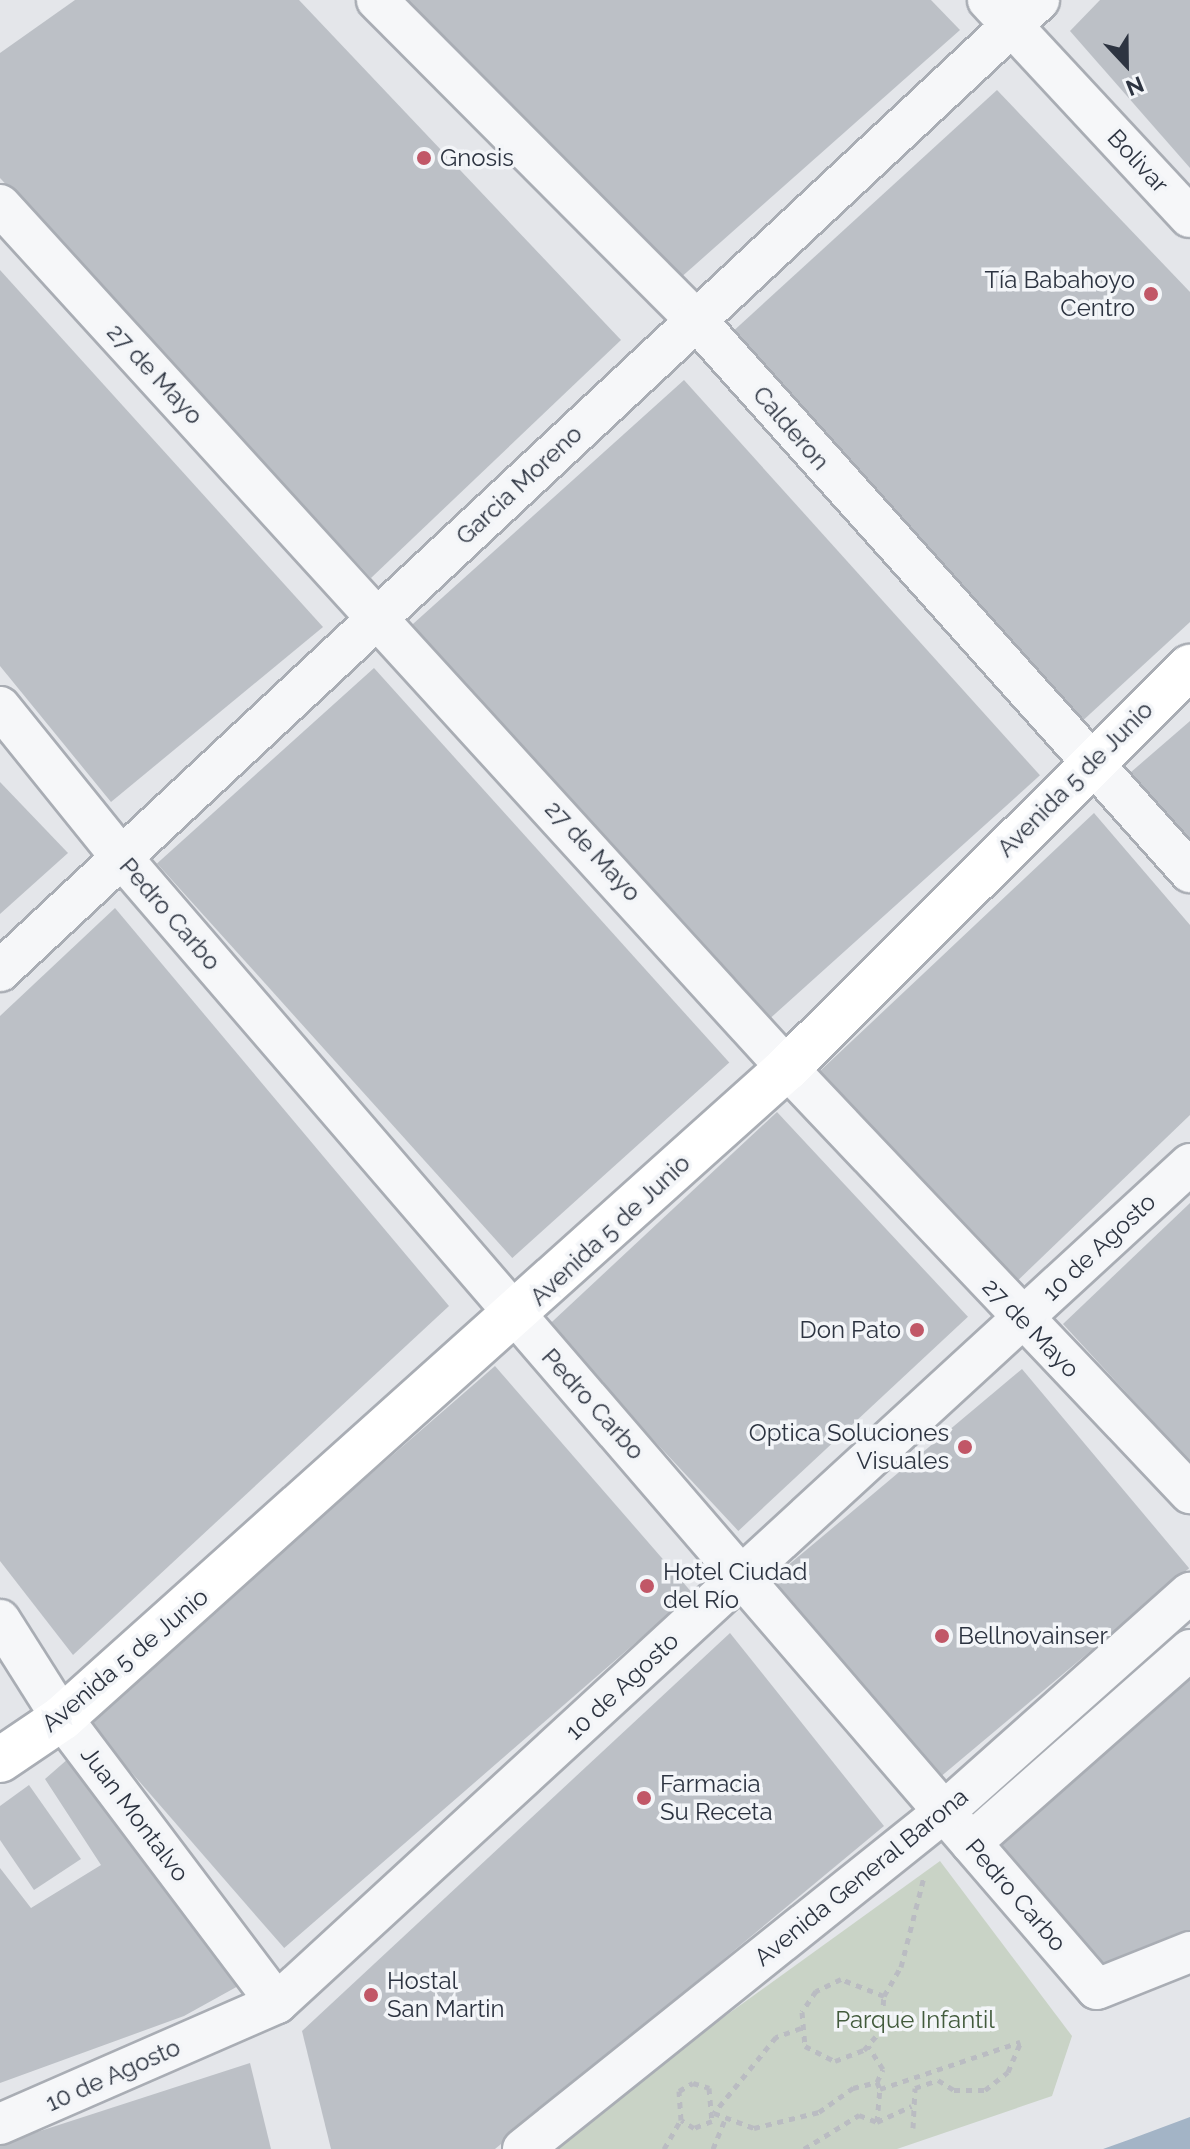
<!DOCTYPE html>
<meta charset="utf-8">
<style>
body{margin:0}
#map{position:relative;width:1190px;height:2149px;overflow:hidden;background:#e4e6ea;font-family:Raleway,sans-serif}
div>[style]{position:absolute}
.green>*{inset:0;background:#c9d3c6}
.water>*{inset:0;background:#a3b4c6}
.building>*{inset:0;background:#bcc0c6;transform-origin:0 0}
.path>*{height:5px;margin-top:-2.5px;transform-origin:0;background:repeating-linear-gradient(90deg,#babcc2 0 6px,transparent 0 12px)}
.roads{filter:drop-shadow(2px 0 #a9adb4) drop-shadow(-2px 0 #a9adb4) drop-shadow(0 2px #a9adb4) drop-shadow(0 -2px #a9adb4)}
.minor>*{height:40px;margin:-20px;padding:0 20px;transform-origin:20px;border-radius:20px;background:#f6f7f9}
.major>*{height:44px;margin:-22px;padding:0 22px;transform-origin:22px;border-radius:22px;background:#fff}
.dots>*{width:22px;height:22px;translate:-50% -50%;box-sizing:border-box;border:4px solid #f3f5f8;border-radius:50%}
span{translate:-50% -50%;white-space:nowrap;text-align:center;line-height:1.15;-webkit-text-stroke:7px #f3f5f8;paint-order:stroke}
.poi-label{font-size:24px;color:#2d3441}
.left{translate:0 -50%;text-align:left}
.right{translate:-100% -50%;text-align:right}
.street-label{font-size:24px;color:#2d3441}
.park-label{font-size:24px;color:#425b3c}
.north{position:absolute;left:1086px;top:24px;width:80px;height:80px;-webkit-text-stroke:6px #f3f5f8;paint-order:stroke;rotate:158deg;font-size:22px;font-weight:700;line-height:32px;text-align:center;color:#2d3441}
.north::after{content:'';display:block;margin:auto;width:28px;height:36px;background:#2d3441;clip-path:polygon(50% 0,100% 100%,50% 72%,0 100%)}
</style>
<div id="map">
<div class="green">
<div style="clip-path:polygon(940px 1861px,1072px 2036px,1052px 2096px,897px 2149px,541px 2149px)"></div>
</div>
<div class="water">
<div style="clip-path:polygon(1190px 2117px,1190px 2149px,1103px 2149px,1131px 2139px)"></div>
</div>
<div class="building">
<div style="clip-path:polygon(75px 0,299px 0,621px 340px,371px 578px,0 178px,0 53px)"></div>
<div style="clip-path:polygon(405px 0,931px 0,960px 30px,678px 280px)"></div>
<div style="clip-path:polygon(1100px 0,1190px 0,1190px 168px,1070px 31px)"></div>
<div style="clip-path:polygon(997px 90px,1190px 292px,1190px 622px,1078px 725px,729px 335px)"></div>
<div style="clip-path:polygon(0 270px,323px 627px,111px 802px,0 666px)"></div>
<div style="left:684px;top:380px;width:532px;height:367px;rotate:48deg"></div>
<div style="left:374px;top:668px;width:531px;height:292px;rotate:48deg"></div>
<div style="clip-path:polygon(1190px 721px,1190px 851px,1123px 779px)"></div>
<div style="clip-path:polygon(0 782px,68px 853px,0 914px)"></div>
<div style="clip-path:polygon(1094px 813px,1190px 925px,1190px 1115px,1012px 1286px,820px 1071px)"></div>
<div style="clip-path:polygon(115px 908px,449px 1306px,73px 1655px,0 1561px,0 1016px)"></div>
<div style="left:777px;top:1112px;width:280px;height:314px;rotate:47deg"></div>
<div style="clip-path:polygon(1190px 1203px,1190px 1462px,1063px 1324px)"></div>
<div style="left:495px;top:1366px;width:301px;height:541px;rotate:49deg"></div>
<div style="left:1022px;top:1369px;width:260px;height:335px;rotate:50deg"></div>
<div style="clip-path:polygon(730px 1633px,884px 1826px,495px 2149px,331px 2149px,302px 2031px)"></div>
<div style="clip-path:polygon(1190px 1679px,1190px 1936px,1099px 1974px,992px 1850px)"></div>
<div style="clip-path:polygon(69px 1758px,240px 1985px,184px 2016px,0 2083px,0 1868px,31px 1908px,101px 1865px,45px 1779px)"></div>
<div style="clip-path:polygon(29px 1785px,81px 1859px,34px 1890px,0 1840px,0 1806px)"></div>
<div style="clip-path:polygon(250px 2063px,271px 2149px,0 2149px,0 2144px)"></div>
</div>
<div class="path">
<div style="left:884px;top:1996px;width:46px;rotate:-158.4deg"></div>
<div style="left:841px;top:1979px;width:28px;rotate:154deg"></div>
<div style="left:816px;top:1991px;width:25px;rotate:124deg"></div>
<div style="left:802px;top:2012px;width:34px;rotate:85deg"></div>
<div style="left:805px;top:2046px;width:34px;rotate:27deg"></div>
<div style="left:835px;top:2061px;width:31px;rotate:-21deg"></div>
<div style="left:864px;top:2050px;width:28px;rotate:-49deg"></div>
<div style="left:882px;top:2029px;width:33px;rotate:-87deg"></div>
<div style="left:884px;top:1996px;width:34px;rotate:-60deg"></div>
<div style="left:901px;top:1967px;width:93px;rotate:-75.7deg"></div>
<div style="left:801px;top:2028px;width:27px;rotate:160deg"></div>
<div style="left:776px;top:2037px;width:98px;rotate:129.2deg"></div>
<div style="left:714px;top:2113px;width:43px;rotate:20.6deg"></div>
<div style="left:754px;top:2128px;width:67px;rotate:-13.8deg"></div>
<div style="left:819px;top:2112px;width:42px;rotate:-35.2deg"></div>
<div style="left:853px;top:2088px;width:25px;rotate:-14deg"></div>
<div style="left:877px;top:2082px;width:14px;rotate:-65deg"></div>
<div style="left:883px;top:2069px;width:27px;rotate:-123deg"></div>
<div style="left:877px;top:2082px;width:8px;rotate:67deg"></div>
<div style="left:880px;top:2089px;width:148px;rotate:-18.6deg"></div>
<div style="left:877px;top:2122px;width:33px;rotate:-85deg"></div>
<div style="left:913px;top:2128px;width:40px;rotate:-87.1deg"></div>
<div style="left:915px;top:2088px;width:24px;rotate:-19deg"></div>
<div style="left:938px;top:2080px;width:19px;rotate:32deg"></div>
<div style="left:954px;top:2090px;width:31px"></div>
<div style="left:985px;top:2090px;width:29px;rotate:-38deg"></div>
<div style="left:1008px;top:2072px;width:34px;rotate:-67deg"></div>
<div style="left:664px;top:2149px;width:34px;rotate:-60deg"></div>
<div style="left:681px;top:2120px;width:29px;rotate:-94deg"></div>
<div style="left:679px;top:2091px;width:16px;rotate:-30deg"></div>
<div style="left:693px;top:2083px;width:17px;rotate:17deg"></div>
<div style="left:709px;top:2088px;width:33px;rotate:85deg"></div>
<div style="left:712px;top:2121px;width:19px;rotate:159deg"></div>
<div style="left:694px;top:2128px;width:15px;rotate:-148deg"></div>
<div style="left:713px;top:2149px;width:32px;rotate:-68deg"></div>
<div style="left:804px;top:2149px;width:65px;rotate:-31.7deg"></div>
<div style="left:859px;top:2115px;width:19px;rotate:21deg"></div>
<div style="left:877px;top:2122px;width:38px;rotate:-25deg"></div>
</div>
<div class="roads">
<div class="minor">
<div style="left:377px;top:0;width:452px;rotate:45.1deg"></div>
<div style="left:696px;top:320px;width:741px;rotate:48.17deg"></div>
<div style="left:988px;top:0;width:296px;rotate:47.1deg"></div>
<div style="left:0;top:205px;width:1168px;rotate:47.64deg"></div>
<div style="left:787px;top:1068px;width:586px;rotate:46.52deg"></div>
<div style="left:0;top:707px;width:194px;rotate:51.1deg"></div>
<div style="left:122px;top:858px;width:1493px;rotate:49.24deg"></div>
<div style="left:1097px;top:1989px;width:100px;rotate:-21.7deg"></div>
<div style="left:0;top:971px;width:1422px;rotate:-43.06deg"></div>
<div style="left:0;top:1620px;width:116px;rotate:57.7deg"></div>
<div style="left:62px;top:1718px;width:357px;rotate:53deg"></div>
<div style="left:971px;top:1843px;width:292px;rotate:-41.4deg"></div>
<div style="left:0;top:2124px;width:302px;rotate:-23.6deg"></div>
<div style="left:277px;top:2003px;width:1240px;rotate:-42.58deg"></div>
<div style="left:523px;top:2149px;width:541px;rotate:-38.69deg"></div>
<div style="left:945px;top:1811px;width:328px;rotate:-41.7deg"></div>
</div>
<div class="major">
<div style="left:0;top:1760px;width:75px;rotate:-34.1deg"></div>
<div style="left:62px;top:1718px;width:974px;rotate:-41.88deg"></div>
<div style="left:787px;top:1068px;width:569px;rotate:-44.86deg"></div>
</div>
</div>
<div class="dots">
<div style="left:424px;top:158px;background:#c15767"></div>
<div style="left:1151px;top:294px;background:#c15767"></div>
<div style="left:917px;top:1330px;background:#c15767"></div>
<div style="left:965px;top:1447px;background:#c15767"></div>
<div style="left:647px;top:1586px;background:#c15767"></div>
<div style="left:942px;top:1636px;background:#c15767"></div>
<div style="left:644px;top:1798px;background:#c15767"></div>
<div style="left:371px;top:1995px;background:#c15767"></div>
</div>
<div class="poi-label">
<span class="left" style="left:440px;top:158px">Gnosis</span>
<span class="right" style="left:1135px;top:294px">Tía Babahoyo<br>Centro</span>
<span class="right" style="left:901px;top:1330px">Don Pato</span>
<span class="right" style="left:949px;top:1447px">Optica Soluciones<br>Visuales</span>
<span class="left" style="left:663px;top:1586px">Hotel Ciudad<br>del Río</span>
<span class="left" style="left:958px;top:1636px">Bellnovainser</span>
<span class="left" style="left:660px;top:1798px">Farmacia<br>Su Receta</span>
<span class="left" style="left:387px;top:1995px">Hostal<br>San Martin</span>
</div>
<div class="street-label">
<span style="left:1138px;top:161px;rotate:47deg">Bolivar</span>
<span style="left:155px;top:374px;rotate:47deg">27 de Mayo</span>
<span style="left:791px;top:428px;rotate:49deg">Calderon</span>
<span style="left:519px;top:485px;rotate:-43deg">Garcia Moreno</span>
<span style="left:1075px;top:779px;rotate:-45deg">Avenida 5 de Junio</span>
<span style="left:593px;top:851px;rotate:47deg">27 de Mayo</span>
<span style="left:170px;top:914px;rotate:49deg">Pedro Carbo</span>
<span style="left:610px;top:1230px;rotate:-43deg">Avenida 5 de Junio</span>
<span style="left:1099px;top:1247px;rotate:-43deg">10 de Agosto</span>
<span style="left:1031px;top:1328px;rotate:46deg">27 de Mayo</span>
<span style="left:593px;top:1404px;rotate:48deg">Pedro Carbo</span>
<span style="left:125px;top:1660px;rotate:-40deg">Avenida 5 de Junio</span>
<span style="left:622px;top:1686px;rotate:-43deg">10 de Agosto</span>
<span style="left:135px;top:1814px;rotate:53deg">Juan Montalvo</span>
<span style="left:861px;top:1877px;rotate:-39deg">Avenida General Barona</span>
<span style="left:1016px;top:1895px;rotate:49deg">Pedro Carbo</span>
<span style="left:113px;top:2075px;rotate:-24deg">10 de Agosto</span>
</div>
<div class="park-label">
<span style="left:915px;top:2020px">Parque Infantil</span>
</div>
<div class="north">N</div>
</div>
